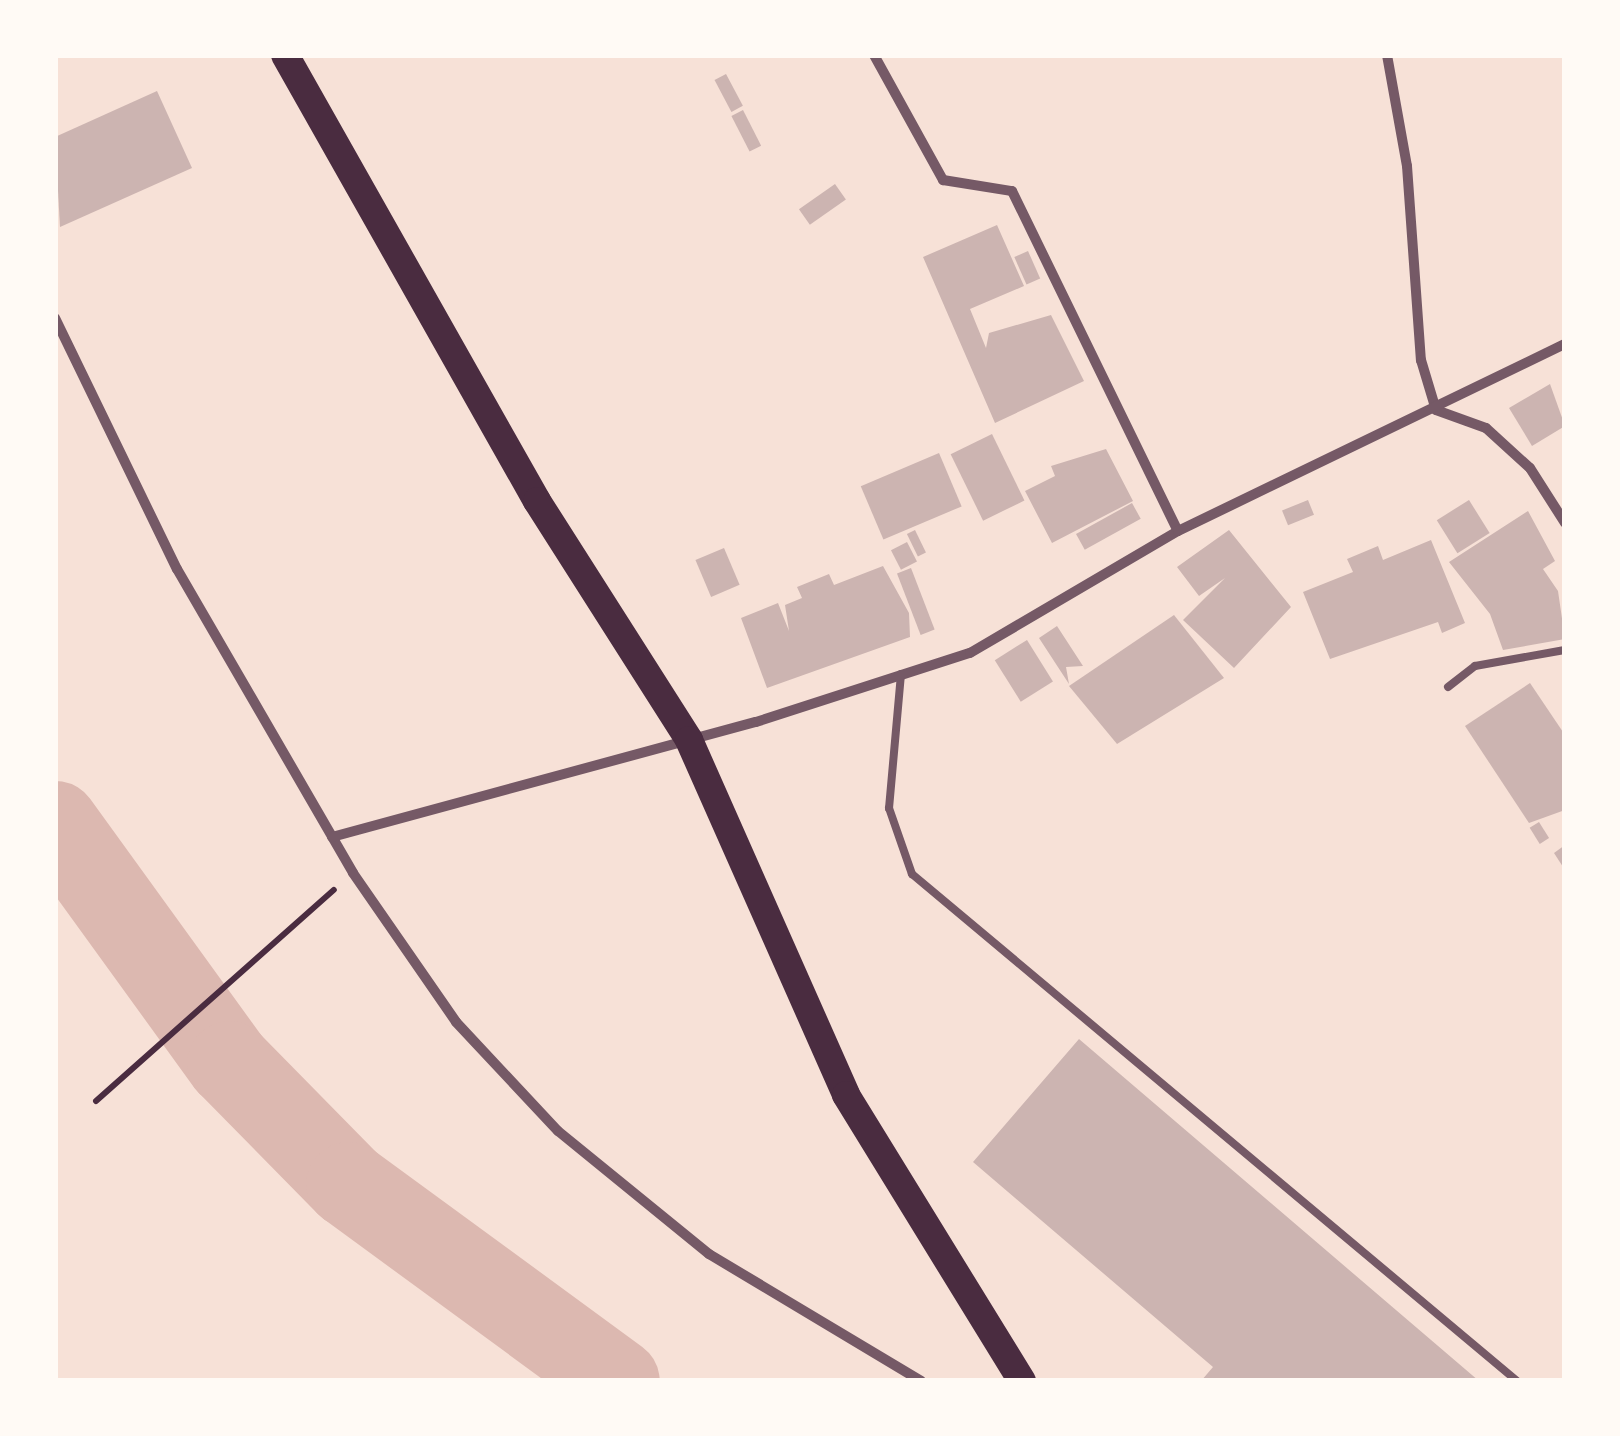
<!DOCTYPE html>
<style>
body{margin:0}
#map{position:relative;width:1620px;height:1436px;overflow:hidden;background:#f7e1d7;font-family:Helvetica,sans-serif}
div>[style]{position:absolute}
.river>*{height:85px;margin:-42.5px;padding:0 42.5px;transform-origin:42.5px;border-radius:42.5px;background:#dcb8b0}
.building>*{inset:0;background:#ccb4b1;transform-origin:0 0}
.path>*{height:6px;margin:-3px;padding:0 3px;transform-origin:3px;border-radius:3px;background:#4a2c40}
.service>*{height:8px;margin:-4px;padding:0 4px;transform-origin:4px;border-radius:4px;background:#755966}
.minor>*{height:10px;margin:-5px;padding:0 5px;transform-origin:5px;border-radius:5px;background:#755966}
.trunk>*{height:28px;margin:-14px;padding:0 14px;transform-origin:14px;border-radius:14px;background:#4a2c40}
span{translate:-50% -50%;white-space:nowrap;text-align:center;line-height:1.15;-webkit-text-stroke:9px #fffaf5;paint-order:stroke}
.frame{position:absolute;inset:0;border:58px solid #fffaf5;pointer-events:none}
</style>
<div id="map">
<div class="river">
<div style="left:55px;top:823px;width:296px;rotate:54.1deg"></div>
<div style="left:229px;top:1063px;width:170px;rotate:45.5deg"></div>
<div style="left:348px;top:1184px;width:333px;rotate:36.2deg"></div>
</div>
<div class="building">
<div style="left:726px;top:74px;width:36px;height:13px;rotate:62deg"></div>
<div style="clip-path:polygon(157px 91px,192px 168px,60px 227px,55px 137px)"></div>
<div style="left:743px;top:110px;width:40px;height:13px;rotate:63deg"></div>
<div style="left:835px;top:184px;width:19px;height:44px;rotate:55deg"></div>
<div style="clip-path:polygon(997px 225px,1024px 286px,970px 309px,986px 348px,989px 333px,1051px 315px,1084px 381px,995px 423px,923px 257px)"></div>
<div style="left:1028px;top:251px;width:30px;height:15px;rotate:66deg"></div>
<div style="clip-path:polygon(1550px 384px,1565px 426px,1532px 446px,1509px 408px)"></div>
<div style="left:992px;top:434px;width:74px;height:46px;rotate:64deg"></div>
<div style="clip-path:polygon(1106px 449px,1133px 501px,1052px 543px,1025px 491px,1055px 476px,1051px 466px)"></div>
<div style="left:939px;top:453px;width:58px;height:85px;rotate:67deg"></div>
<div style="left:1308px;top:500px;width:16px;height:28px;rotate:68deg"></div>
<div style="left:1469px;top:500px;width:39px;height:38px;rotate:58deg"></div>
<div style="left:1132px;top:503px;width:18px;height:64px;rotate:61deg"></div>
<div style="clip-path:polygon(1528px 511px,1555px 561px,1543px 569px,1558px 591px,1565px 639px,1503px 650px,1490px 614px,1449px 562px)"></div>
<div style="left:915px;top:530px;width:25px;height:9px;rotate:64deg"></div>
<div style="clip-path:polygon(1229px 530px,1291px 607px,1234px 668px,1183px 620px,1225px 578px,1199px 596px,1177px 567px)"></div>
<div style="clip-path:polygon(1431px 540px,1465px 623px,1442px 633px,1438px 622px,1330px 659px,1303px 592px,1353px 572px,1347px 559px,1378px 546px,1383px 560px)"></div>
<div style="left:907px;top:542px;width:22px;height:18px;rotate:63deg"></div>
<div style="left:724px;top:548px;width:40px;height:31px;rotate:67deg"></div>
<div style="clip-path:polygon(883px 566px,909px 613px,910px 637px,767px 688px,741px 618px,778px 603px,789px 631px,785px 605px,802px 598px,797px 587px,829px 574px,834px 585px)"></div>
<div style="left:911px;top:568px;width:66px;height:15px;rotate:69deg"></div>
<div style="clip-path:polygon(1174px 615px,1224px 678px,1117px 744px,1069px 686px)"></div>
<div style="clip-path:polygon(1057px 626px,1083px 666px,1066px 667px,1069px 684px,1039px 638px)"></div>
<div style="left:1027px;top:640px;width:49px;height:38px;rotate:58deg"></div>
<div style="clip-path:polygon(1530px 683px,1565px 735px,1565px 810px,1529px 823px,1465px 726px)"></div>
<div style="left:1539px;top:822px;width:19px;height:11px;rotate:58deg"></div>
<div style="clip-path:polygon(1565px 845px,1565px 870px,1554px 853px)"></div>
<div style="clip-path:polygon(1079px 1039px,1479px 1381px,1201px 1381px,1213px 1367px,973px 1162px)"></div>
</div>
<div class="path">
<div style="left:96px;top:1101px;width:318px;rotate:-41.6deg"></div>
</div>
<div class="service">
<div style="left:901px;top:674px;width:135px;rotate:95.1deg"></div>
<div style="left:889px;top:808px;width:70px;rotate:70.8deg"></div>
<div style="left:912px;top:874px;width:789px;rotate:39.96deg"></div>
<div style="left:1448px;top:687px;width:34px;rotate:-38deg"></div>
<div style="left:1475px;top:666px;width:91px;rotate:-10.1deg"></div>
</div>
<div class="minor">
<div style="left:874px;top:55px;width:143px;rotate:61.1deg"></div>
<div style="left:943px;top:180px;width:70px;rotate:9.1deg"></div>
<div style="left:1012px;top:191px;width:378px;rotate:64deg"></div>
<div style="left:1387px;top:55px;width:113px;rotate:79.8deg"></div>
<div style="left:1407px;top:166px;width:195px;rotate:85.9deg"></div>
<div style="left:1421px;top:360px;width:52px;rotate:73.3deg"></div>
<div style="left:55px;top:318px;width:279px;rotate:64.1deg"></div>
<div style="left:177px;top:569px;width:351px;rotate:59.9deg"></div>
<div style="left:353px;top:873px;width:181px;rotate:55.3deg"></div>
<div style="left:456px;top:1022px;width:149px;rotate:46.9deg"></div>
<div style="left:558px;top:1131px;width:195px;rotate:39.2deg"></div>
<div style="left:709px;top:1254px;width:247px;rotate:30.9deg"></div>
<div style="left:1436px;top:410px;width:53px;rotate:19.8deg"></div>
<div style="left:1486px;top:428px;width:59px;rotate:42.3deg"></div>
<div style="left:1530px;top:468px;width:65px;rotate:57.5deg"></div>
<div style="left:332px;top:837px;width:439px;rotate:-15.2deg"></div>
<div style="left:756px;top:722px;width:225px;rotate:-17.9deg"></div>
<div style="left:970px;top:653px;width:241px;rotate:-30.4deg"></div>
<div style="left:1178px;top:531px;width:430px;rotate:-25.8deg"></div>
</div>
<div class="trunk">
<div style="left:285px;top:55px;width:512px;rotate:60.53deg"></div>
<div style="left:537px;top:501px;width:283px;rotate:57.5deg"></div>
<div style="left:689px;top:740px;width:388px;rotate:66.1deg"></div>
<div style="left:846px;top:1095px;width:336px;rotate:58.4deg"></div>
</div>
<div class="frame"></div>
</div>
